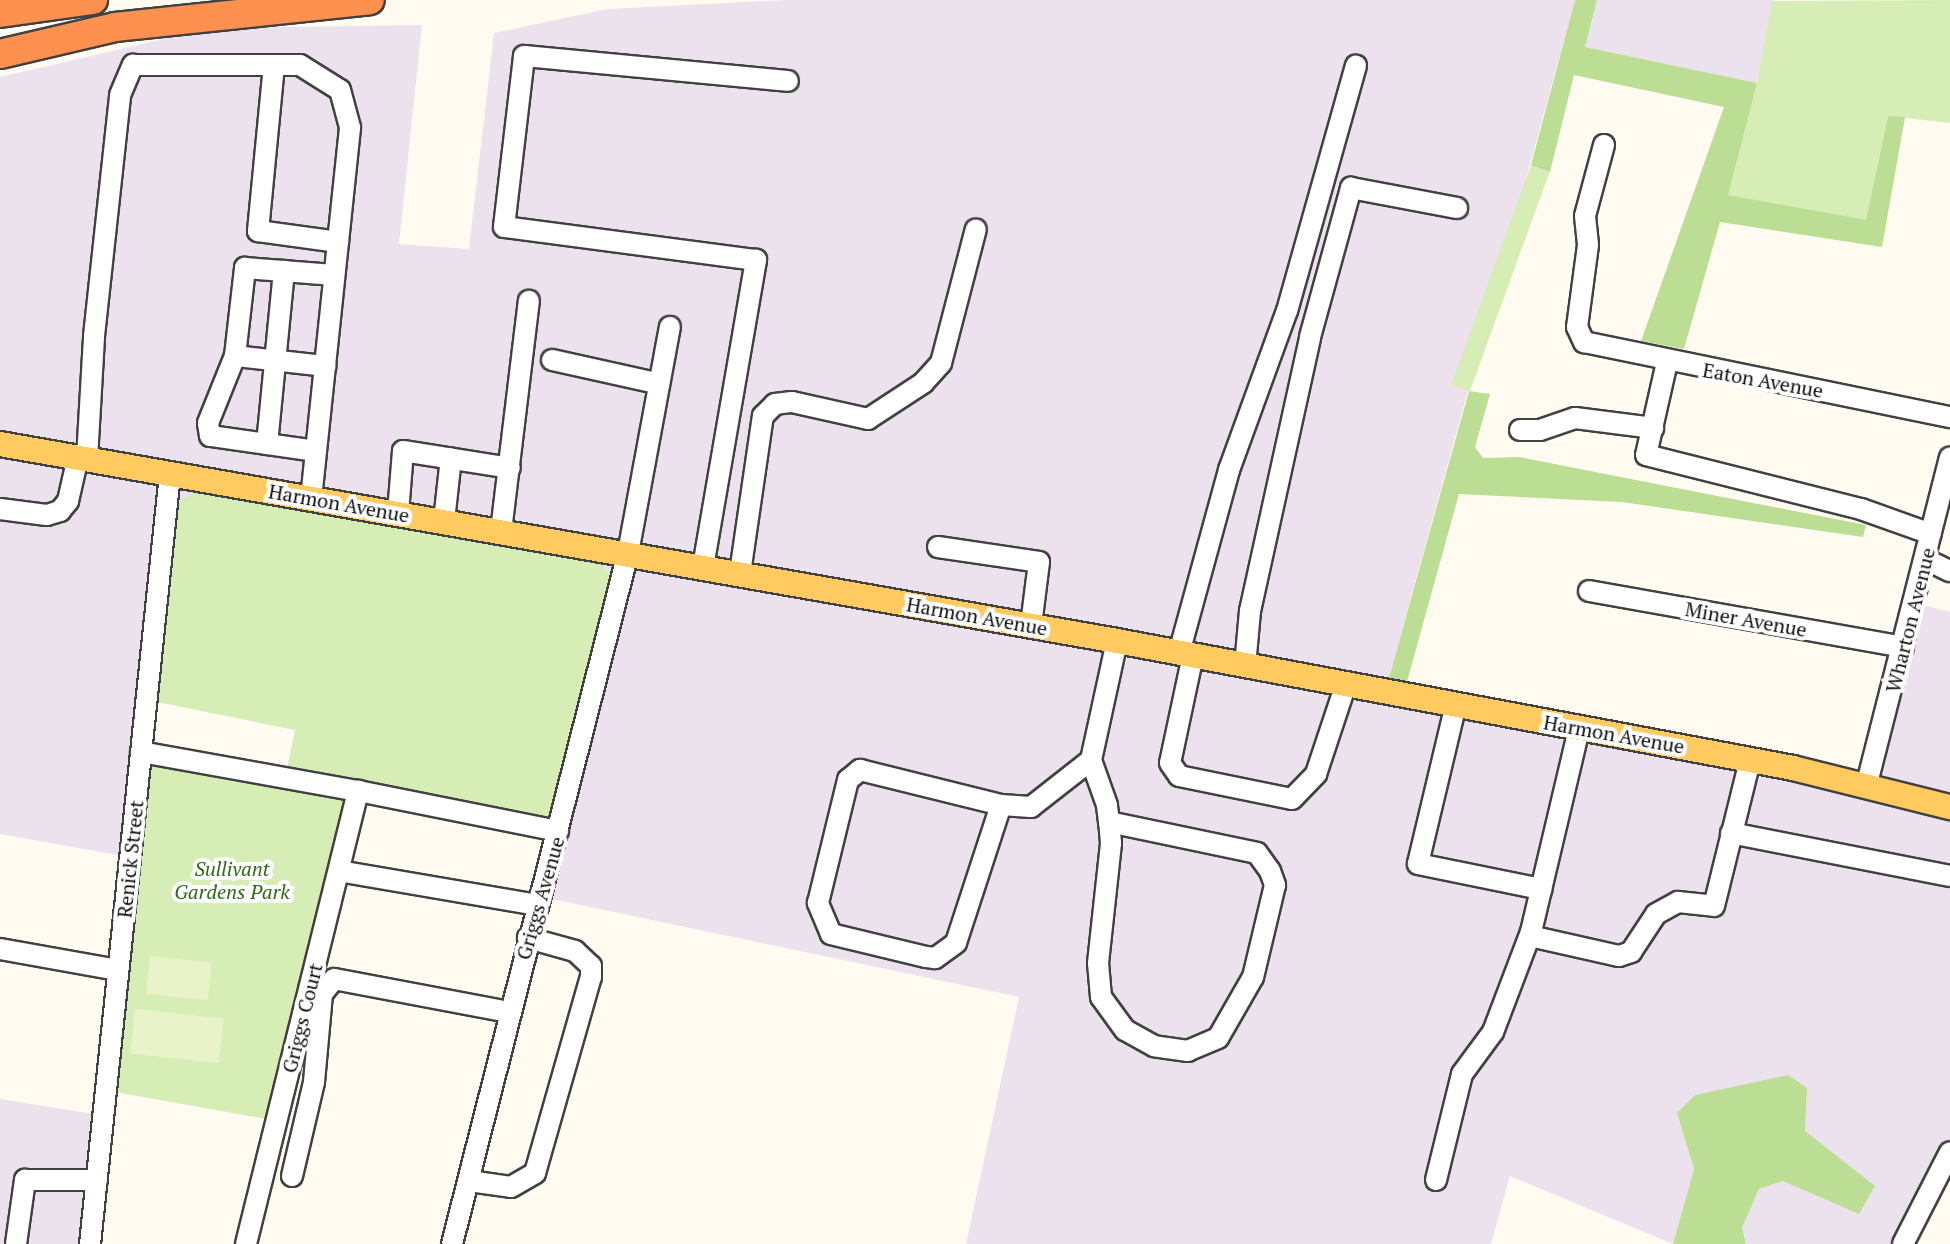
<!DOCTYPE html>
<style>
body{margin:0}
#map{position:relative;width:1950px;height:1244px;overflow:hidden;background:#fffbf0;font-family:"PT Serif",serif}
div>[style]{position:absolute}
.industrial>*{inset:0;background:#ebe2ee}
.green>*{inset:0;background:#d7edb6;transform-origin:0 0}
.forest>*{inset:0;background:#bcde94}
.pitch>*{inset:0;background:#e8f3c9;transform-origin:0 0}
.roads{filter:drop-shadow(2px 0 #414141) drop-shadow(-2px 0 #414141) drop-shadow(0 2px #414141) drop-shadow(0 -2px #414141)}
.minor>*{height:20px;margin:-10px;padding:0 10px;transform-origin:10px;border-radius:10px;background:#fff}
.major>*{height:24px;margin:-12px;padding:0 12px;transform-origin:12px;border-radius:12px;background:#ffcb60}
.highway>*{height:28px;margin:-14px;padding:0 14px;transform-origin:14px;border-radius:14px;background:#fe914f}
span{translate:-50% -50%;white-space:nowrap;text-align:center;line-height:1.15;-webkit-text-stroke:8px #fff;paint-order:stroke}
.street-label{font-size:20px;color:#0e0e0e}
.park-label{font-size:20px;color:#316b1a;font-style:italic}
</style>
<div id="map">
<div class="industrial">
<div style="clip-path:polygon(786px 0,1575px 0,1387px 685px,1875px 781px,1919px 604px,1950px 612px,1950px 1176px,1915px 1244px,1746px 1244px,1742px 1228px,1759px 1189px,1783px 1181px,1859px 1213px,1805px 1131px,1807px 1088px,1677px 1113px,1694px 1169px,1673px 1244px,1510px 1176px,1491px 1244px,966px 1244px,1019px 997px,547px 898px,547px 821px,610px 576px,179px 502px,140px 859px,0 834px,0 77px,212px 28px,422px 25px,399px 244px,469px 249px,494px 33px,608px 9px)"></div>
<div style="clip-path:polygon(1597px 0,1773px 0,1757px 83px,1585px 47px)"></div>
<div style="clip-path:polygon(0 1099px,112px 1117px,99px 1244px,0 1244px)"></div>
</div>
<div class="green">
<div style="clip-path:polygon(1950px 0,1950px 123px,1888px 116px,1866px 221px,1727px 195px,1757px 83px,1772px 1px)"></div>
<div style="left:1531px;top:165px;width:20px;height:234px;rotate:20deg"></div>
<div style="clip-path:polygon(203px 486px,598px 559px,610px 576px,547px 821px,377px 784px,352px 793px,266px 1119px,115px 1092px,151px 762px,284px 783px,295px 730px,157px 702px,179px 502px)"></div>
</div>
<div class="forest">
<div style="clip-path:polygon(1575px 0,1597px 0,1585px 47px,1757px 83px,1728px 195px,1866px 220px,1888px 116px,1905px 117px,1882px 247px,1720px 222px,1684px 349px,1641px 341px,1724px 107px,1574px 75px,1550px 172px,1531px 165px)"></div>
<div style="clip-path:polygon(1469px 391px,1490px 394px,1475px 447px,1483px 458px,1519px 457px,1866px 525px,1863px 537px,1622px 502px,1459px 494px,1405px 689px,1387px 685px)"></div>
<div style="clip-path:polygon(1788px 1075px,1807px 1088px,1805px 1131px,1875px 1186px,1859px 1214px,1783px 1181px,1759px 1189px,1742px 1228px,1746px 1244px,1673px 1244px,1694px 1169px,1677px 1113px,1695px 1095px)"></div>
</div>
<div class="pitch">
<div style="left:150px;top:956px;width:62px;height:38px;rotate:6deg"></div>
<div style="left:135px;top:1009px;width:89px;height:45px;rotate:6deg"></div>
</div>
<div class="roads">
<div class="minor">
<div style="left:274px;top:65px;width:167px;rotate:95.5deg"></div>
<div style="left:258px;top:231px;width:81px;rotate:7.8deg"></div>
<div style="left:1604px;top:145px;width:73px;rotate:105deg"></div>
<div style="left:1585px;top:216px;width:29px;rotate:84deg"></div>
<div style="left:1588px;top:245px;width:83px;rotate:97.6deg"></div>
<div style="left:1577px;top:327px;width:17px;rotate:65deg"></div>
<div style="left:1584px;top:342px;width:374px;rotate:11.6deg"></div>
<div style="left:235px;top:356px;width:91px;rotate:6.3deg"></div>
<div style="left:552px;top:360px;width:107px;rotate:12.5deg"></div>
<div style="left:1667px;top:362px;width:95px;rotate:102.7deg"></div>
<div style="left:1646px;top:455px;width:222px;rotate:14.1deg"></div>
<div style="left:1861px;top:509px;width:74px;rotate:19.7deg"></div>
<div style="left:1520px;top:430px;width:20px"></div>
<div style="left:1540px;top:430px;width:37px;rotate:-19deg"></div>
<div style="left:1575px;top:418px;width:79px;rotate:7.3deg"></div>
<div style="left:267px;top:444px;width:174px;rotate:-84.4deg"></div>
<div style="left:316px;top:451px;width:107px;rotate:-171.9deg"></div>
<div style="left:210px;top:436px;width:13px;rotate:-99deg"></div>
<div style="left:208px;top:423px;width:72px;rotate:-68.1deg"></div>
<div style="left:235px;top:356px;width:89px;rotate:-83.5deg"></div>
<div style="left:245px;top:268px;width:89px;rotate:4.5deg"></div>
<div style="left:87px;top:459px;width:123px;rotate:-86.7deg"></div>
<div style="left:94px;top:336px;width:242px;rotate:-83.8deg"></div>
<div style="left:120px;top:95px;width:33px;rotate:-67deg"></div>
<div style="left:133px;top:65px;width:167px"></div>
<div style="left:300px;top:65px;width:47px;rotate:32deg"></div>
<div style="left:340px;top:90px;width:39px;rotate:75deg"></div>
<div style="left:350px;top:128px;width:373px;rotate:96deg"></div>
<div style="left:0;top:509px;width:47px;rotate:7.3deg"></div>
<div style="left:47px;top:515px;width:14px;rotate:-17deg"></div>
<div style="left:60px;top:511px;width:13px;rotate:-51deg"></div>
<div style="left:68px;top:501px;width:45px;rotate:-77.2deg"></div>
<div style="left:398px;top:513px;width:62px;rotate:-85.4deg"></div>
<div style="left:403px;top:451px;width:108px;rotate:9deg"></div>
<div style="left:444px;top:521px;width:63px;rotate:-83.7deg"></div>
<div style="left:501px;top:531px;width:232px;rotate:-83.1deg"></div>
<div style="left:938px;top:547px;width:102px;rotate:8.4deg"></div>
<div style="left:1039px;top:562px;width:64px;rotate:97.2deg"></div>
<div style="left:1925px;top:559px;width:28px;rotate:26deg"></div>
<div style="left:703px;top:567px;width:312px;rotate:-80.2deg"></div>
<div style="left:756px;top:260px;width:254px;rotate:-172.5deg"></div>
<div style="left:504px;top:227px;width:172px;rotate:-83.3deg"></div>
<div style="left:524px;top:56px;width:265px;rotate:5.4deg"></div>
<div style="left:740px;top:573px;width:159px;rotate:-81.7deg"></div>
<div style="left:763px;top:416px;width:17px;rotate:-45deg"></div>
<div style="left:775px;top:404px;width:17px;rotate:-7deg"></div>
<div style="left:792px;top:402px;width:78px;rotate:12.6deg"></div>
<div style="left:868px;top:419px;width:66px;rotate:-33.2deg"></div>
<div style="left:923px;top:383px;width:27px;rotate:-48deg"></div>
<div style="left:941px;top:363px;width:138px;rotate:-75.4deg"></div>
<div style="left:1589px;top:591px;width:319px;rotate:10.1deg"></div>
<div style="left:1179px;top:653px;width:190px;rotate:-74.7deg"></div>
<div style="left:1229px;top:470px;width:169px;rotate:-70deg"></div>
<div style="left:1287px;top:311px;width:255px;rotate:-74.3deg"></div>
<div style="left:1193px;top:655px;width:110px;rotate:102deg"></div>
<div style="left:1170px;top:763px;width:16px;rotate:55deg"></div>
<div style="left:1179px;top:776px;width:115px;rotate:11.5deg"></div>
<div style="left:1292px;top:799px;width:35px;rotate:-46deg"></div>
<div style="left:1316px;top:774px;width:95px;rotate:-71.6deg"></div>
<div style="left:1245px;top:666px;width:55px;rotate:-84.8deg"></div>
<div style="left:1250px;top:611px;width:280px;rotate:-77.6deg"></div>
<div style="left:1310px;top:337px;width:155px;rotate:-74.6deg"></div>
<div style="left:1351px;top:188px;width:108px;rotate:10.7deg"></div>
<div style="left:1456px;top:704px;width:164px;rotate:103.4deg"></div>
<div style="left:1418px;top:864px;width:126px;rotate:11.5deg"></div>
<div style="left:141px;top:752px;width:220px;rotate:10.2deg"></div>
<div style="left:1867px;top:783px;width:336px;rotate:-75.7deg"></div>
<div style="left:1001px;top:805px;width:145px;rotate:108.1deg"></div>
<div style="left:956px;top:943px;width:26px;rotate:144deg"></div>
<div style="left:935px;top:958px;width:9px;rotate:-174deg"></div>
<div style="left:926px;top:957px;width:98px;rotate:-166.4deg"></div>
<div style="left:831px;top:934px;width:34px;rotate:-113deg"></div>
<div style="left:818px;top:903px;width:127px;rotate:-76.3deg"></div>
<div style="left:848px;top:780px;width:16px;rotate:-40deg"></div>
<div style="left:860px;top:770px;width:145px;rotate:13.9deg"></div>
<div style="left:1001px;top:805px;width:30px;rotate:4deg"></div>
<div style="left:1031px;top:807px;width:76px;rotate:-38.1deg"></div>
<div style="left:1109px;top:822px;width:151px;rotate:11.8deg"></div>
<div style="left:1257px;top:853px;width:22px;rotate:54deg"></div>
<div style="left:1270px;top:871px;width:15px;rotate:70deg"></div>
<div style="left:1275px;top:885px;width:95px;rotate:103.4deg"></div>
<div style="left:1253px;top:977px;width:70px;rotate:119.8deg"></div>
<div style="left:1218px;top:1038px;width:33px;rotate:157deg"></div>
<div style="left:1188px;top:1051px;width:34px;rotate:-172deg"></div>
<div style="left:1154px;top:1046px;width:33px;rotate:-151deg"></div>
<div style="left:1125px;top:1030px;width:41px;rotate:-126deg"></div>
<div style="left:1101px;top:997px;width:34px;rotate:-95deg"></div>
<div style="left:1098px;top:963px;width:121px;rotate:-83.8deg"></div>
<div style="left:1111px;top:843px;width:21px;rotate:-95deg"></div>
<div style="left:1109px;top:822px;width:17px;rotate:-97deg"></div>
<div style="left:1107px;top:805px;width:48px;rotate:-109.6deg"></div>
<div style="left:1091px;top:760px;width:122px;rotate:-77.7deg"></div>
<div style="left:1731px;top:833px;width:223px;rotate:11.1deg"></div>
<div style="left:339px;top:871px;width:201px;rotate:9.7deg"></div>
<div style="left:1530px;top:936px;width:91px;rotate:12.7deg"></div>
<div style="left:1619px;top:956px;width:13px;rotate:-18deg"></div>
<div style="left:1631px;top:952px;width:45px;rotate:-56.7deg"></div>
<div style="left:1656px;top:914px;width:25px;rotate:-29deg"></div>
<div style="left:1678px;top:902px;width:36px;rotate:6deg"></div>
<div style="left:1714px;top:906px;width:150px;rotate:-76.1deg"></div>
<div style="left:0;top:949px;width:120px;rotate:10.1deg"></div>
<div style="left:292px;top:1176px;width:97px;rotate:-76.8deg"></div>
<div style="left:314px;top:1082px;width:88px;rotate:-84.8deg"></div>
<div style="left:322px;top:994px;width:19px;rotate:-51deg"></div>
<div style="left:334px;top:979px;width:178px;rotate:10.7deg"></div>
<div style="left:1436px;top:1180px;width:109px;rotate:-76.2deg"></div>
<div style="left:1462px;top:1074px;width:52px;rotate:-53.6deg"></div>
<div style="left:1493px;top:1032px;width:107px;rotate:-69.2deg"></div>
<div style="left:1531px;top:932px;width:209px;rotate:-76.7deg"></div>
<div style="left:469px;top:1181px;width:42px;rotate:8.1deg"></div>
<div style="left:511px;top:1187px;width:28px;rotate:-30deg"></div>
<div style="left:535px;top:1173px;width:204px;rotate:-74.1deg"></div>
<div style="left:591px;top:977px;width:11px;rotate:-90deg"></div>
<div style="left:591px;top:966px;width:22px;rotate:-137deg"></div>
<div style="left:575px;top:951px;width:49px;rotate:-164.5deg"></div>
<div style="left:16px;top:1244px;width:65px;rotate:-82deg"></div>
<div style="left:25px;top:1180px;width:72px"></div>
<div style="left:90px;top:1244px;width:774px;rotate:-84.07deg"></div>
<div style="left:246px;top:1244px;width:467px;rotate:-76.1deg"></div>
<div style="left:358px;top:791px;width:204px;rotate:11.3deg"></div>
<div style="left:452px;top:1244px;width:713px;rotate:-75.71deg"></div>
<div style="left:628px;top:553px;width:230px;rotate:-79.5deg"></div>
<div style="left:1903px;top:1244px;width:103px;rotate:-62.9deg"></div>
</div>
<div class="major">
<div style="left:0;top:444px;width:1134px;rotate:10deg"></div>
<div style="left:1117px;top:641px;width:688px;rotate:10.64deg"></div>
<div style="left:1793px;top:768px;width:162px;rotate:14deg"></div>
</div>
<div class="highway">
<div style="left:0;top:13px;width:94px;rotate:-8deg"></div>
<div style="left:0;top:54px;width:118px;rotate:-13.2deg"></div>
<div style="left:115px;top:27px;width:256px;rotate:-6deg"></div>
</div>
</div>
<div class="street-label">
<span style="left:1763px;top:380px;rotate:10deg">Eaton Avenue</span>
<span style="left:339px;top:503px;rotate:10deg">Harmon Avenue</span>
<span style="left:977px;top:616px;rotate:10deg">Harmon Avenue</span>
<span style="left:1746px;top:619px;rotate:10deg">Miner Avenue</span>
<span style="left:1910px;top:620px;rotate:-76deg">Wharton Avenue</span>
<span style="left:1614px;top:734px;rotate:10deg">Harmon Avenue</span>
<span style="left:130px;top:859px;rotate:-84deg">Renick Street</span>
<span style="left:540px;top:898px;rotate:-74deg">Griggs Avenue</span>
<span style="left:302px;top:1018px;rotate:-76deg">Griggs Court</span>
</div>
<div class="park-label">
<span style="left:232px;top:880px">Sullivant<br>Gardens Park</span>
</div>
</div>
